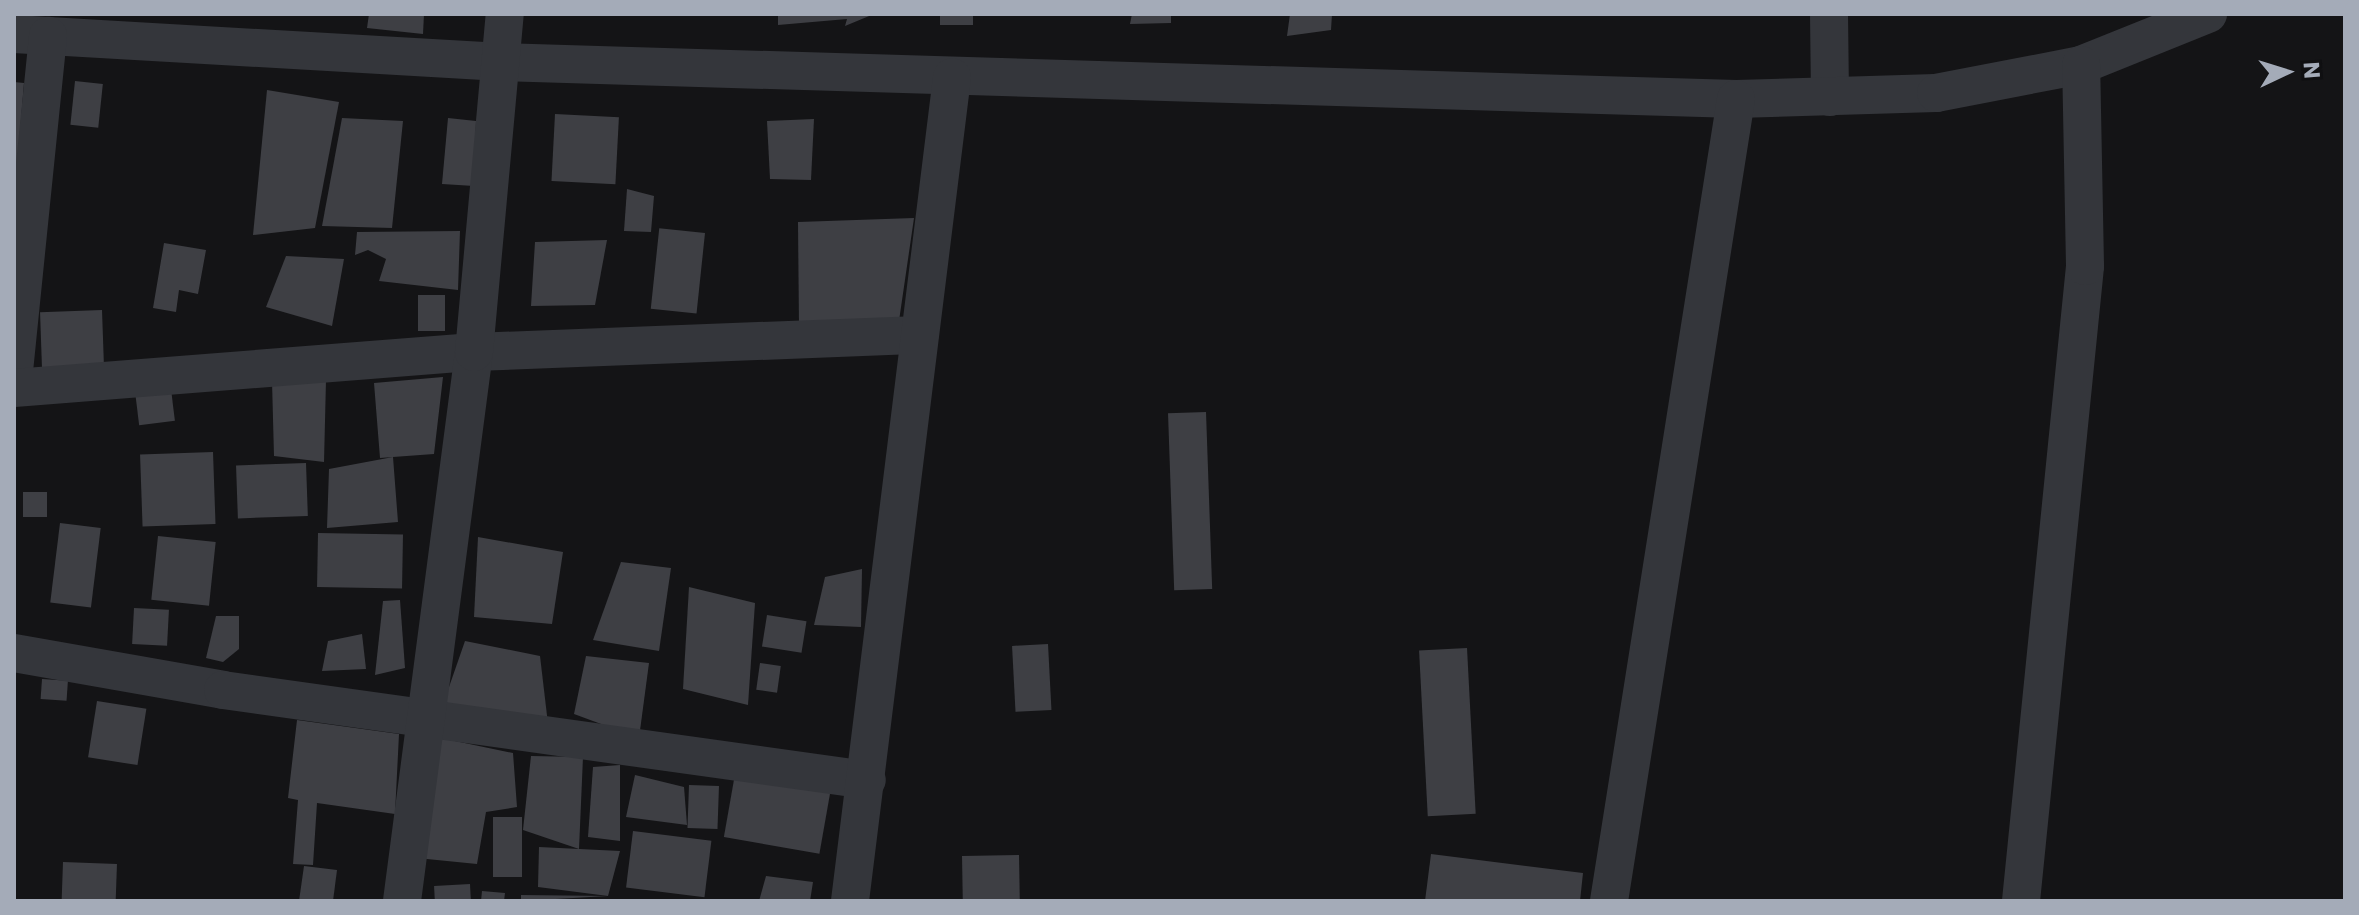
<!DOCTYPE html>
<style>
body{margin:0}
#map{position:relative;width:2359px;height:915px;overflow:hidden;background:#141416;font-family:Poppins,sans-serif}
div>[style]{position:absolute}
.building>*{inset:0;background:#3e3f44;transform-origin:0 0}
.minor>*{height:38px;margin:-19px;padding:0 19px;transform-origin:19px;border-radius:19px;background:#34363b}
span{translate:-50% -50%;white-space:nowrap;text-align:center;line-height:1.15;-webkit-text-stroke:6px #0f0f11;paint-order:stroke}
.frame{position:absolute;inset:0;border:16px solid #a4abb8;pointer-events:none}
.north{position:absolute;left:2247px;top:32px;width:80px;height:80px;-webkit-text-stroke:6px #0f0f11;paint-order:stroke;rotate:86deg;font-size:22px;font-weight:700;line-height:32px;text-align:center;color:#a4abb8}
.north::after{content:'';display:block;margin:auto;width:28px;height:36px;background:#a4abb8;clip-path:polygon(50% 0,100% 100%,50% 72%,0 100%)}
</style>
<div id="map">
<div class="building">
<div style="clip-path:polygon(369px 14px,424px 14px,423px 34px,367px 28px)"></div>
<div style="clip-path:polygon(778px 14px,874px 14px,845px 26px,847px 19px,778px 25px)"></div>
<div style="left:940px;top:14px;width:33px;height:11px"></div>
<div style="clip-path:polygon(1132px 14px,1171px 14px,1171px 23px,1130px 24px)"></div>
<div style="clip-path:polygon(1290px 14px,1332px 14px,1331px 30px,1287px 36px)"></div>
<div style="left:75px;top:81px;width:28px;height:44px;rotate:6deg"></div>
<div style="clip-path:polygon(14px 82px,24px 83px,16px 180px,14px 179px)"></div>
<div style="clip-path:polygon(267px 90px,339px 102px,315px 228px,253px 235px)"></div>
<div style="left:555px;top:114px;width:64px;height:67px;rotate:3deg"></div>
<div style="clip-path:polygon(342px 118px,403px 121px,392px 228px,322px 226px)"></div>
<div style="clip-path:polygon(448px 118px,476px 121px,474px 186px,442px 184px)"></div>
<div style="clip-path:polygon(814px 119px,811px 180px,770px 179px,767px 121px)"></div>
<div style="clip-path:polygon(627px 189px,654px 196px,651px 232px,624px 231px)"></div>
<div style="clip-path:polygon(914px 218px,899px 321px,799px 326px,798px 222px)"></div>
<div style="clip-path:polygon(460px 231px,458px 290px,379px 281px,386px 259px,368px 250px,355px 255px,357px 232px)"></div>
<div style="left:705px;top:233px;width:81px;height:46px;rotate:96deg"></div>
<div style="clip-path:polygon(607px 240px,595px 305px,531px 306px,535px 242px)"></div>
<div style="clip-path:polygon(164px 243px,206px 250px,198px 294px,179px 290px,176px 312px,153px 308px)"></div>
<div style="clip-path:polygon(286px 256px,344px 259px,332px 326px,266px 307px)"></div>
<div style="left:418px;top:295px;width:27px;height:36px"></div>
<div style="left:102px;top:310px;width:56px;height:62px;rotate:88deg"></div>
<div style="clip-path:polygon(443px 377px,434px 454px,393px 457px,398px 522px,327px 528px,329px 469px,393px 457px,380px 458px,374px 383px)"></div>
<div style="clip-path:polygon(326px 380px,324px 462px,274px 456px,272px 381px)"></div>
<div style="left:171px;top:389px;width:32px;height:36px;rotate:83deg"></div>
<div style="left:1206px;top:412px;width:177px;height:38px;rotate:88deg"></div>
<div style="left:213px;top:452px;width:72px;height:73px;rotate:88deg"></div>
<div style="left:306px;top:463px;width:53px;height:70px;rotate:88deg"></div>
<div style="left:23px;top:492px;width:24px;height:25px"></div>
<div style="left:60px;top:523px;width:41px;height:80px;rotate:7deg"></div>
<div style="left:318px;top:533px;width:85px;height:54px;rotate:1deg"></div>
<div style="left:158px;top:536px;width:58px;height:64px;rotate:6deg"></div>
<div style="clip-path:polygon(478px 537px,563px 552px,552px 624px,474px 617px)"></div>
<div style="clip-path:polygon(621px 562px,671px 568px,659px 651px,593px 640px)"></div>
<div style="clip-path:polygon(862px 569px,861px 627px,814px 625px,825px 577px)"></div>
<div style="clip-path:polygon(689px 587px,755px 603px,748px 705px,683px 689px)"></div>
<div style="clip-path:polygon(400px 600px,405px 668px,375px 675px,383px 601px)"></div>
<div style="left:134px;top:608px;width:35px;height:36px;rotate:3deg"></div>
<div style="left:767px;top:615px;width:40px;height:32px;rotate:9deg"></div>
<div style="clip-path:polygon(216px 616px,239px 616px,239px 649px,223px 662px,206px 658px)"></div>
<div style="clip-path:polygon(362px 634px,366px 669px,322px 671px,328px 641px)"></div>
<div style="clip-path:polygon(465px 641px,540px 656px,548px 724px,441px 710px)"></div>
<div style="left:1048px;top:644px;width:66px;height:36px;rotate:87deg"></div>
<div style="left:1467px;top:648px;width:166px;height:48px;rotate:87deg"></div>
<div style="clip-path:polygon(586px 656px,649px 663px,639px 738px,574px 714px)"></div>
<div style="left:760px;top:663px;width:21px;height:27px;rotate:8deg"></div>
<div style="left:42px;top:679px;width:26px;height:20px;rotate:4deg"></div>
<div style="left:97px;top:701px;width:50px;height:57px;rotate:9deg"></div>
<div style="clip-path:polygon(297px 720px,399px 734px,395px 814px,317px 803px,313px 865px,293px 864px,298px 800px,288px 798px)"></div>
<div style="clip-path:polygon(431px 736px,513px 753px,517px 807px,486px 812px,477px 864px,417px 858px)"></div>
<div style="clip-path:polygon(531px 756px,583px 757px,579px 849px,523px 830px)"></div>
<div style="clip-path:polygon(620px 765px,620px 841px,588px 837px,593px 767px)"></div>
<div style="left:735px;top:774px;width:97px;height:64px;rotate:10deg"></div>
<div style="clip-path:polygon(635px 775px,684px 787px,687px 825px,626px 817px)"></div>
<div style="left:689px;top:785px;width:30px;height:43px;rotate:2deg"></div>
<div style="left:493px;top:817px;width:29px;height:60px"></div>
<div style="left:633px;top:831px;width:79px;height:57px;rotate:7deg"></div>
<div style="clip-path:polygon(539px 847px,620px 851px,608px 896px,538px 887px)"></div>
<div style="clip-path:polygon(1431px 854px,1583px 873px,1580px 901px,1425px 901px)"></div>
<div style="left:1019px;top:855px;width:46px;height:57px;rotate:89deg"></div>
<div style="left:63px;top:862px;width:54px;height:39px;rotate:2deg"></div>
<div style="clip-path:polygon(304px 866px,337px 870px,333px 901px,299px 901px)"></div>
<div style="clip-path:polygon(766px 876px,813px 882px,810px 901px,759px 901px)"></div>
<div style="left:470px;top:884px;width:17px;height:36px;rotate:87deg"></div>
<div style="clip-path:polygon(482px 891px,505px 893px,504px 901px,481px 901px)"></div>
<div style="clip-path:polygon(521px 895px,608px 896px,521px 901px)"></div>
</div>
<div class="minor">
<div style="left:1829px;top:14px;width:83px;rotate:89.3deg"></div>
<div style="left:14px;top:34px;width:488px;rotate:3.3deg"></div>
<div style="left:501px;top:62px;width:1236px;rotate:1.72deg"></div>
<div style="left:1736px;top:99px;width:200px;rotate:-1.7deg"></div>
<div style="left:1936px;top:93px;width:148px;rotate:-10.9deg"></div>
<div style="left:2081px;top:65px;width:137px;rotate:-21.9deg"></div>
<div style="left:14px;top:371px;width:337px;rotate:-84.2deg"></div>
<div style="left:14px;top:388px;width:461px;rotate:-4.5deg"></div>
<div style="left:474px;top:352px;width:446px;rotate:-2.2deg"></div>
<div style="left:14px;top:653px;width:212px;rotate:10deg"></div>
<div style="left:223px;top:690px;width:650px;rotate:7.96deg"></div>
<div style="left:402px;top:901px;width:554px;rotate:-82.53deg"></div>
<div style="left:474px;top:352px;width:339px;rotate:-84.8deg"></div>
<div style="left:850px;top:901px;width:830px;rotate:-82.94deg"></div>
<div style="left:1609px;top:901px;width:812px;rotate:-81deg"></div>
<div style="left:2021px;top:901px;width:638px;rotate:-84.24deg"></div>
<div style="left:2085px;top:266px;width:201px;rotate:-91.1deg"></div>
</div>
<div class="frame"></div>
<div class="north">N</div>
</div>
